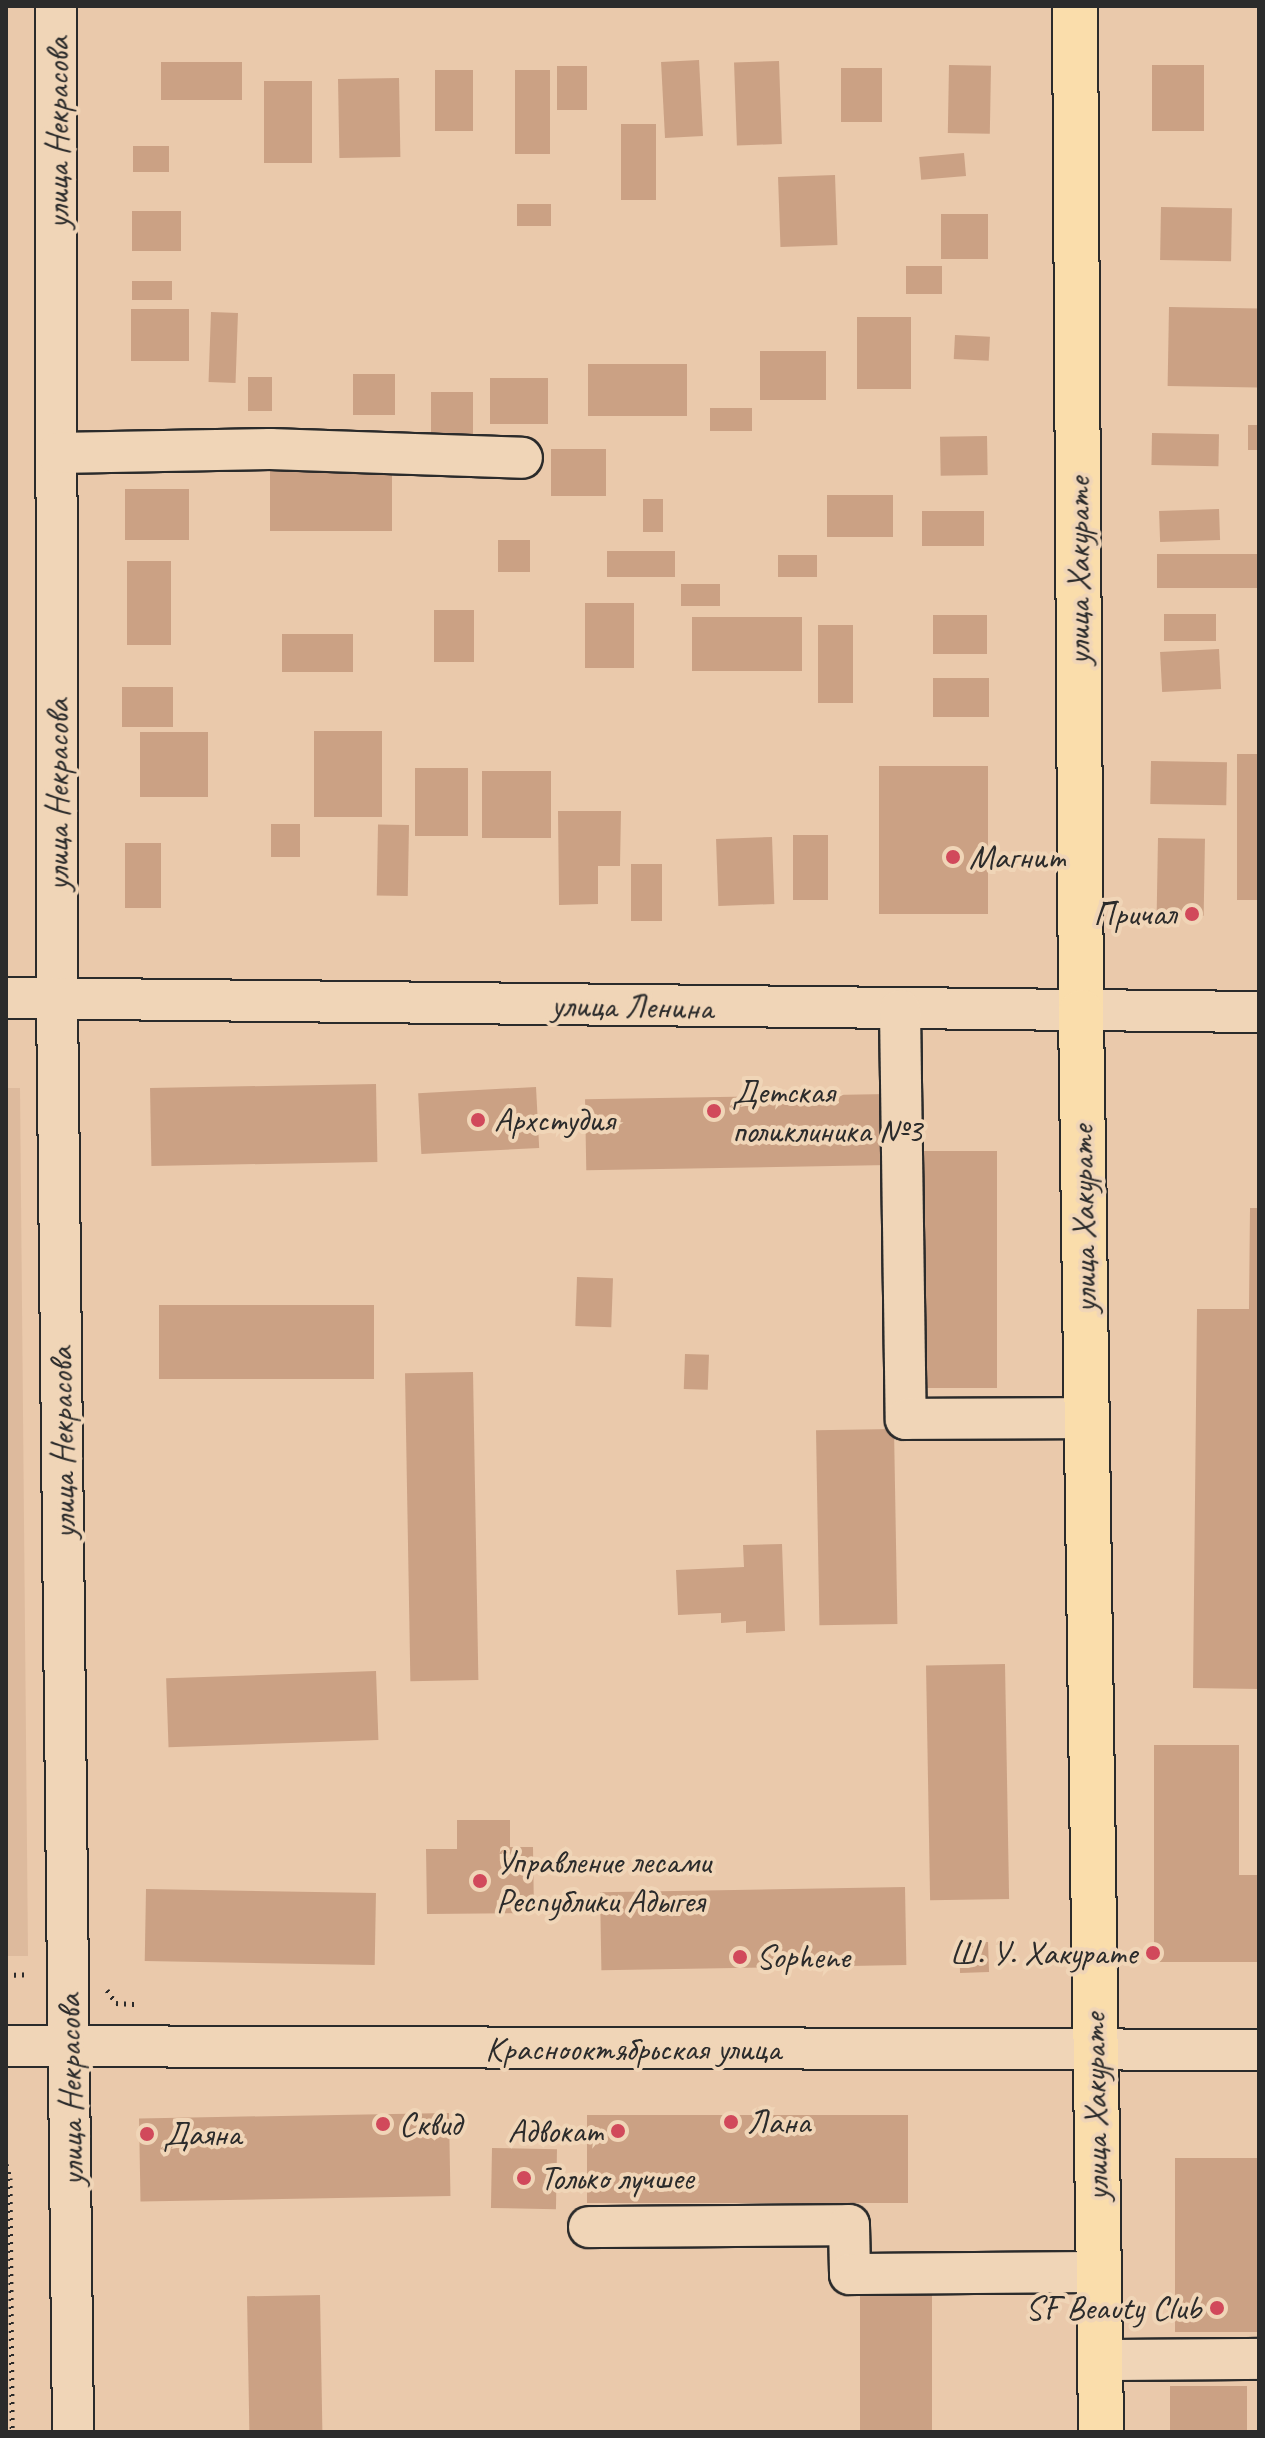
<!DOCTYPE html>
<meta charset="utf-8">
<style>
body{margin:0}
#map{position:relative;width:1265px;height:2438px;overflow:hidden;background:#eac9ab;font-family:Caveat,sans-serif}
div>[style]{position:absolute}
.built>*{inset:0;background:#ddba9d}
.building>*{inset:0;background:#cba184;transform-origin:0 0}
.path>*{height:5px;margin-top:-2.5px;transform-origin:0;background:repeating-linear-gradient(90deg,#2b2b2b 0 2px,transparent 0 8px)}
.roads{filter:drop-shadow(2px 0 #2b2b2b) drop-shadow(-2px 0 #2b2b2b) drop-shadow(0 2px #2b2b2b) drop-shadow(0 -2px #2b2b2b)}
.minor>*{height:40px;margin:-20px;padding:0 20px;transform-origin:20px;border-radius:20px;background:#f0d5b7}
.major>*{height:44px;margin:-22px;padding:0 22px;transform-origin:22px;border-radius:22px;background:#faddab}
.dots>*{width:22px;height:22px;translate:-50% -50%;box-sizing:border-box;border:4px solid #f0d5b7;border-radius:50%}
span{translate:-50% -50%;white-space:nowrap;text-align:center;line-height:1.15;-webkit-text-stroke:8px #f0d5b7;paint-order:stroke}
.street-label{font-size:34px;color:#2b2b2b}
.poi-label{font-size:34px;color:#2b2b2b}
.left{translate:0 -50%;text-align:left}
.right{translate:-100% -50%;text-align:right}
.frame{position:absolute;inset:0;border:8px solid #2b2b2b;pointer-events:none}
</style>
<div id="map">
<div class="built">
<div style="clip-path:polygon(6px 1088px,20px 1088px,28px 1956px,6px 1956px)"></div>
</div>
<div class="building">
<div style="left:699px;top:60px;width:76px;height:38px;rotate:87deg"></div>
<div style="left:779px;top:61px;width:83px;height:45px;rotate:88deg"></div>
<div style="left:242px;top:62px;width:38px;height:81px;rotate:90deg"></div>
<div style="left:949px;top:65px;width:42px;height:68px;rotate:1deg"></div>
<div style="left:1152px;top:65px;width:52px;height:66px"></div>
<div style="left:557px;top:66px;width:30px;height:44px"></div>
<div style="left:841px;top:68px;width:41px;height:54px"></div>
<div style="left:435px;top:70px;width:38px;height:61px"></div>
<div style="left:515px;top:70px;width:35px;height:84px"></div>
<div style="left:399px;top:78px;width:79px;height:61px;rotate:89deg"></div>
<div style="left:264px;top:81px;width:48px;height:82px"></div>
<div style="left:621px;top:124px;width:35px;height:76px"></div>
<div style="left:133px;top:146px;width:36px;height:26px"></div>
<div style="left:964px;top:153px;width:23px;height:45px;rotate:85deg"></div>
<div style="left:835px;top:175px;width:70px;height:57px;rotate:88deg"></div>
<div style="left:517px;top:204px;width:34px;height:22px"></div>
<div style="left:1161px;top:207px;width:71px;height:53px;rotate:1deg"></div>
<div style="left:181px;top:211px;width:40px;height:49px;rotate:90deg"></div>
<div style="left:941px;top:214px;width:47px;height:45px"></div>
<div style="left:906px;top:266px;width:36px;height:28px"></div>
<div style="left:132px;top:281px;width:40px;height:19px"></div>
<div style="left:1169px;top:307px;width:90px;height:79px;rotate:1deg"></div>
<div style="left:189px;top:309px;width:52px;height:58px;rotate:90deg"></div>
<div style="left:211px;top:312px;width:27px;height:70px;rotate:2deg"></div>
<div style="left:857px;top:317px;width:54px;height:72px"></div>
<div style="left:955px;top:335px;width:35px;height:24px;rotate:3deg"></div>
<div style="left:760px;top:351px;width:66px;height:49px"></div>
<div style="left:588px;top:364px;width:99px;height:52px"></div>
<div style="left:353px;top:374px;width:42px;height:41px"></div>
<div style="left:248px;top:377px;width:24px;height:34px"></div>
<div style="left:490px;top:378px;width:58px;height:46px"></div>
<div style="left:431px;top:392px;width:42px;height:47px"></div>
<div style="left:752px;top:408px;width:23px;height:42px;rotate:90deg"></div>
<div style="left:1248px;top:425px;width:11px;height:25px"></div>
<div style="left:1152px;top:433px;width:67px;height:32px;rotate:1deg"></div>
<div style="left:987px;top:436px;width:39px;height:47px;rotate:89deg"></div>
<div style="left:606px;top:449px;width:47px;height:55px;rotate:90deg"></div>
<div style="left:392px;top:465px;width:66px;height:122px;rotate:90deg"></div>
<div style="left:125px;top:489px;width:64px;height:51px"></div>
<div style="left:827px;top:495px;width:66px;height:42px"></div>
<div style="left:643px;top:499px;width:20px;height:33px"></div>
<div style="left:1219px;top:509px;width:31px;height:60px;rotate:88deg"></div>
<div style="left:922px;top:511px;width:62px;height:35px"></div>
<div style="left:498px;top:540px;width:32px;height:32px"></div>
<div style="left:607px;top:551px;width:68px;height:26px"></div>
<div style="left:1259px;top:554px;width:34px;height:102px;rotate:90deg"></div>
<div style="left:778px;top:555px;width:39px;height:22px"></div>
<div style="left:127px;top:561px;width:44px;height:84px"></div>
<div style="left:681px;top:584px;width:39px;height:22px"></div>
<div style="left:585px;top:603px;width:49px;height:65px"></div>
<div style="left:434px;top:610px;width:40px;height:52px"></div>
<div style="left:1216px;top:614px;width:27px;height:52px;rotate:90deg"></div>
<div style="left:933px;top:615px;width:54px;height:39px"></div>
<div style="left:692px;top:617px;width:110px;height:54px"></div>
<div style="left:818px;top:625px;width:35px;height:78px"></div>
<div style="left:353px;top:634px;width:38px;height:71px;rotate:90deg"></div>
<div style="left:1219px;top:649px;width:40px;height:59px;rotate:87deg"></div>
<div style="left:989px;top:678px;width:39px;height:56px;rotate:90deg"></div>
<div style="left:122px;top:687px;width:51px;height:40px"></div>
<div style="left:314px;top:731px;width:68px;height:86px"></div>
<div style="left:140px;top:732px;width:68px;height:65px"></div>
<div style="left:1237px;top:754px;width:22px;height:146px"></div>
<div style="left:1151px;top:761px;width:76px;height:43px;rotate:1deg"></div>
<div style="left:988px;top:766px;width:148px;height:109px;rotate:90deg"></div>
<div style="left:415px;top:768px;width:53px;height:68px"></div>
<div style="left:482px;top:771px;width:69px;height:67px"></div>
<div style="clip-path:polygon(558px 811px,621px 811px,620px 866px,598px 866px,598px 904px,559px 905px)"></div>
<div style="left:271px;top:824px;width:29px;height:33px"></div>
<div style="left:409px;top:825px;width:71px;height:31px;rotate:91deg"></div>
<div style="left:793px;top:835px;width:35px;height:65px"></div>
<div style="left:772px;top:837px;width:67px;height:56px;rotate:88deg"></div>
<div style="left:1158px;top:838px;width:47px;height:77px;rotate:1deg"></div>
<div style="left:125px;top:843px;width:36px;height:65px"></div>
<div style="left:631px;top:864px;width:31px;height:57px"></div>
<div style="left:376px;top:1084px;width:78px;height:226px;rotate:89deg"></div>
<div style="left:536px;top:1087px;width:61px;height:118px;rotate:87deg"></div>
<div style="left:888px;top:1094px;width:71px;height:303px;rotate:89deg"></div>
<div style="left:997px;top:1151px;width:237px;height:76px;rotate:90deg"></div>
<div style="clip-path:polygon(1250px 1208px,1259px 1208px,1259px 1689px,1193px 1688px,1197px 1309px,1249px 1309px)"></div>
<div style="left:577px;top:1277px;width:36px;height:49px;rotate:2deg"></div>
<div style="left:374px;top:1305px;width:74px;height:215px;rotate:90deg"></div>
<div style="left:685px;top:1354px;width:24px;height:35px;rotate:2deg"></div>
<div style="left:473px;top:1372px;width:308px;height:68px;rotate:89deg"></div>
<div style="left:894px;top:1429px;width:195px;height:78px;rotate:89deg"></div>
<div style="clip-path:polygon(782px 1544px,785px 1631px,746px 1633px,746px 1621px,721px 1623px,721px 1613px,678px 1615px,676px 1570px,744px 1567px,743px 1545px)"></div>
<div style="left:1005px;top:1664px;width:235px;height:79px;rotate:89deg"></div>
<div style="left:376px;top:1671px;width:69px;height:210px;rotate:88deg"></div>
<div style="clip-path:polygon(1154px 1745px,1239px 1745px,1239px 1875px,1259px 1875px,1259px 1962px,1154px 1962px)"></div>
<div style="clip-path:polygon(457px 1820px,510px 1820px,510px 1847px,533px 1847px,534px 1913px,427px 1914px,426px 1849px,457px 1849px)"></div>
<div style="left:905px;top:1887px;width:78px;height:305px;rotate:89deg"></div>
<div style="left:146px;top:1889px;width:230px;height:72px;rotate:1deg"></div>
<div style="left:988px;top:1942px;width:30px;height:29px;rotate:88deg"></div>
<div style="left:449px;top:2113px;width:83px;height:310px;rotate:89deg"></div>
<div style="left:587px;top:2115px;width:321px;height:88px"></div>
<div style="left:492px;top:2148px;width:65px;height:60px;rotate:1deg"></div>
<div style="left:1175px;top:2158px;width:84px;height:174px"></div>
<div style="left:860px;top:2294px;width:72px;height:138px"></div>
<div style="left:320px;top:2295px;width:137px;height:73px;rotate:89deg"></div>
<div style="left:1170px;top:2386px;width:77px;height:46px"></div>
</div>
<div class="path">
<div style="left:6px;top:1975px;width:23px;rotate:-2deg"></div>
<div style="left:107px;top:1990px;width:16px;rotate:55deg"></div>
<div style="left:116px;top:2003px;width:22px;rotate:3deg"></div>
<div style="left:6px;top:2164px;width:15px;rotate:74deg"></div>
<div style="left:10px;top:2178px;width:254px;rotate:89.5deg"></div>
</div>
<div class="roads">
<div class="minor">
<div style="left:56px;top:6px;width:992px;rotate:89.94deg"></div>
<div style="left:57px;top:998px;width:1434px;rotate:89.36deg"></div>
<div style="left:57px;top:453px;width:213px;rotate:-1.1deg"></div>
<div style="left:270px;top:449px;width:252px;rotate:2deg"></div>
<div style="left:6px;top:998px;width:1253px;rotate:0.64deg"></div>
<div style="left:900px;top:1010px;width:409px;rotate:89.2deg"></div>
<div style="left:906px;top:1419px;width:180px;rotate:-0.3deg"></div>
<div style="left:6px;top:2046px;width:1253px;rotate:0.18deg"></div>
<div style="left:589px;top:2227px;width:260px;rotate:-0.4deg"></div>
<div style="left:849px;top:2225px;width:49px;rotate:88.8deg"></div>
<div style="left:850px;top:2274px;width:249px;rotate:-0.5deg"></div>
<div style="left:1100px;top:2360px;width:159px;rotate:-0.4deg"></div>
</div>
<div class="major">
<div style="left:1075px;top:6px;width:1006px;rotate:89.66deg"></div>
<div style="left:1081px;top:1012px;width:1420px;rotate:89.19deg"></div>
</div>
</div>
<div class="dots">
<div style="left:953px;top:857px;background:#d1495b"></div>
<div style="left:1192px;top:914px;background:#d1495b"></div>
<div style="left:714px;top:1111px;background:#d1495b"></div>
<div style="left:478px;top:1120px;background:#d1495b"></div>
<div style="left:480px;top:1881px;background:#d1495b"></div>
<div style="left:1153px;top:1953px;background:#d1495b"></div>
<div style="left:740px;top:1957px;background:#d1495b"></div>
<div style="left:731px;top:2122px;background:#d1495b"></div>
<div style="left:383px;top:2124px;background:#d1495b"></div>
<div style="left:618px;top:2131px;background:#d1495b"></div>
<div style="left:147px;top:2134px;background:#d1495b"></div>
<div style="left:524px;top:2178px;background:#d1495b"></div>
<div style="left:1217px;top:2308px;background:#d1495b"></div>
</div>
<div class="street-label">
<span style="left:57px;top:133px;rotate:-90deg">улица Некрасова</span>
<span style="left:1078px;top:571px;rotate:-90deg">улица Хакурате</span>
<span style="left:57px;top:795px;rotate:-90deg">улица Некрасова</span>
<span style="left:632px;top:1006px;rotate:1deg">улица Ленина</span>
<span style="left:1083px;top:1219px;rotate:-91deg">улица Хакурате</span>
<span style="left:62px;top:1443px;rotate:-91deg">улица Некрасова</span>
<span style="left:633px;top:2049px">Краснооктябрьская улица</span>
<span style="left:70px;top:2090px;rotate:-91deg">улица Некрасова</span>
<span style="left:1095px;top:2107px;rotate:-91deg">улица Хакурате</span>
</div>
<div class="poi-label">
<span class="left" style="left:969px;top:857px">Магнит</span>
<span class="right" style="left:1176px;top:914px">Причал</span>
<span class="left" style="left:732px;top:1111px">Детская<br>поликлиника №3</span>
<span class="left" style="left:494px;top:1120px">Архстудия</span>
<span class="left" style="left:496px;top:1881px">Управление лесами<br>Республики Адыгея</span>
<span class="right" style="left:1137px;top:1953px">Ш. У. Хакурате</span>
<span class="left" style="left:756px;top:1957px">Sophene</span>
<span class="left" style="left:747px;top:2122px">Лана</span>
<span class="left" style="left:399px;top:2124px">Сквид</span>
<span class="right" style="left:602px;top:2131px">Адвокат</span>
<span class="left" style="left:163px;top:2134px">Даяна</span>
<span class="left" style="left:540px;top:2178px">Только лучшее</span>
<span class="right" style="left:1201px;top:2308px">SF Beauty Club</span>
</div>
<div class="frame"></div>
</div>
